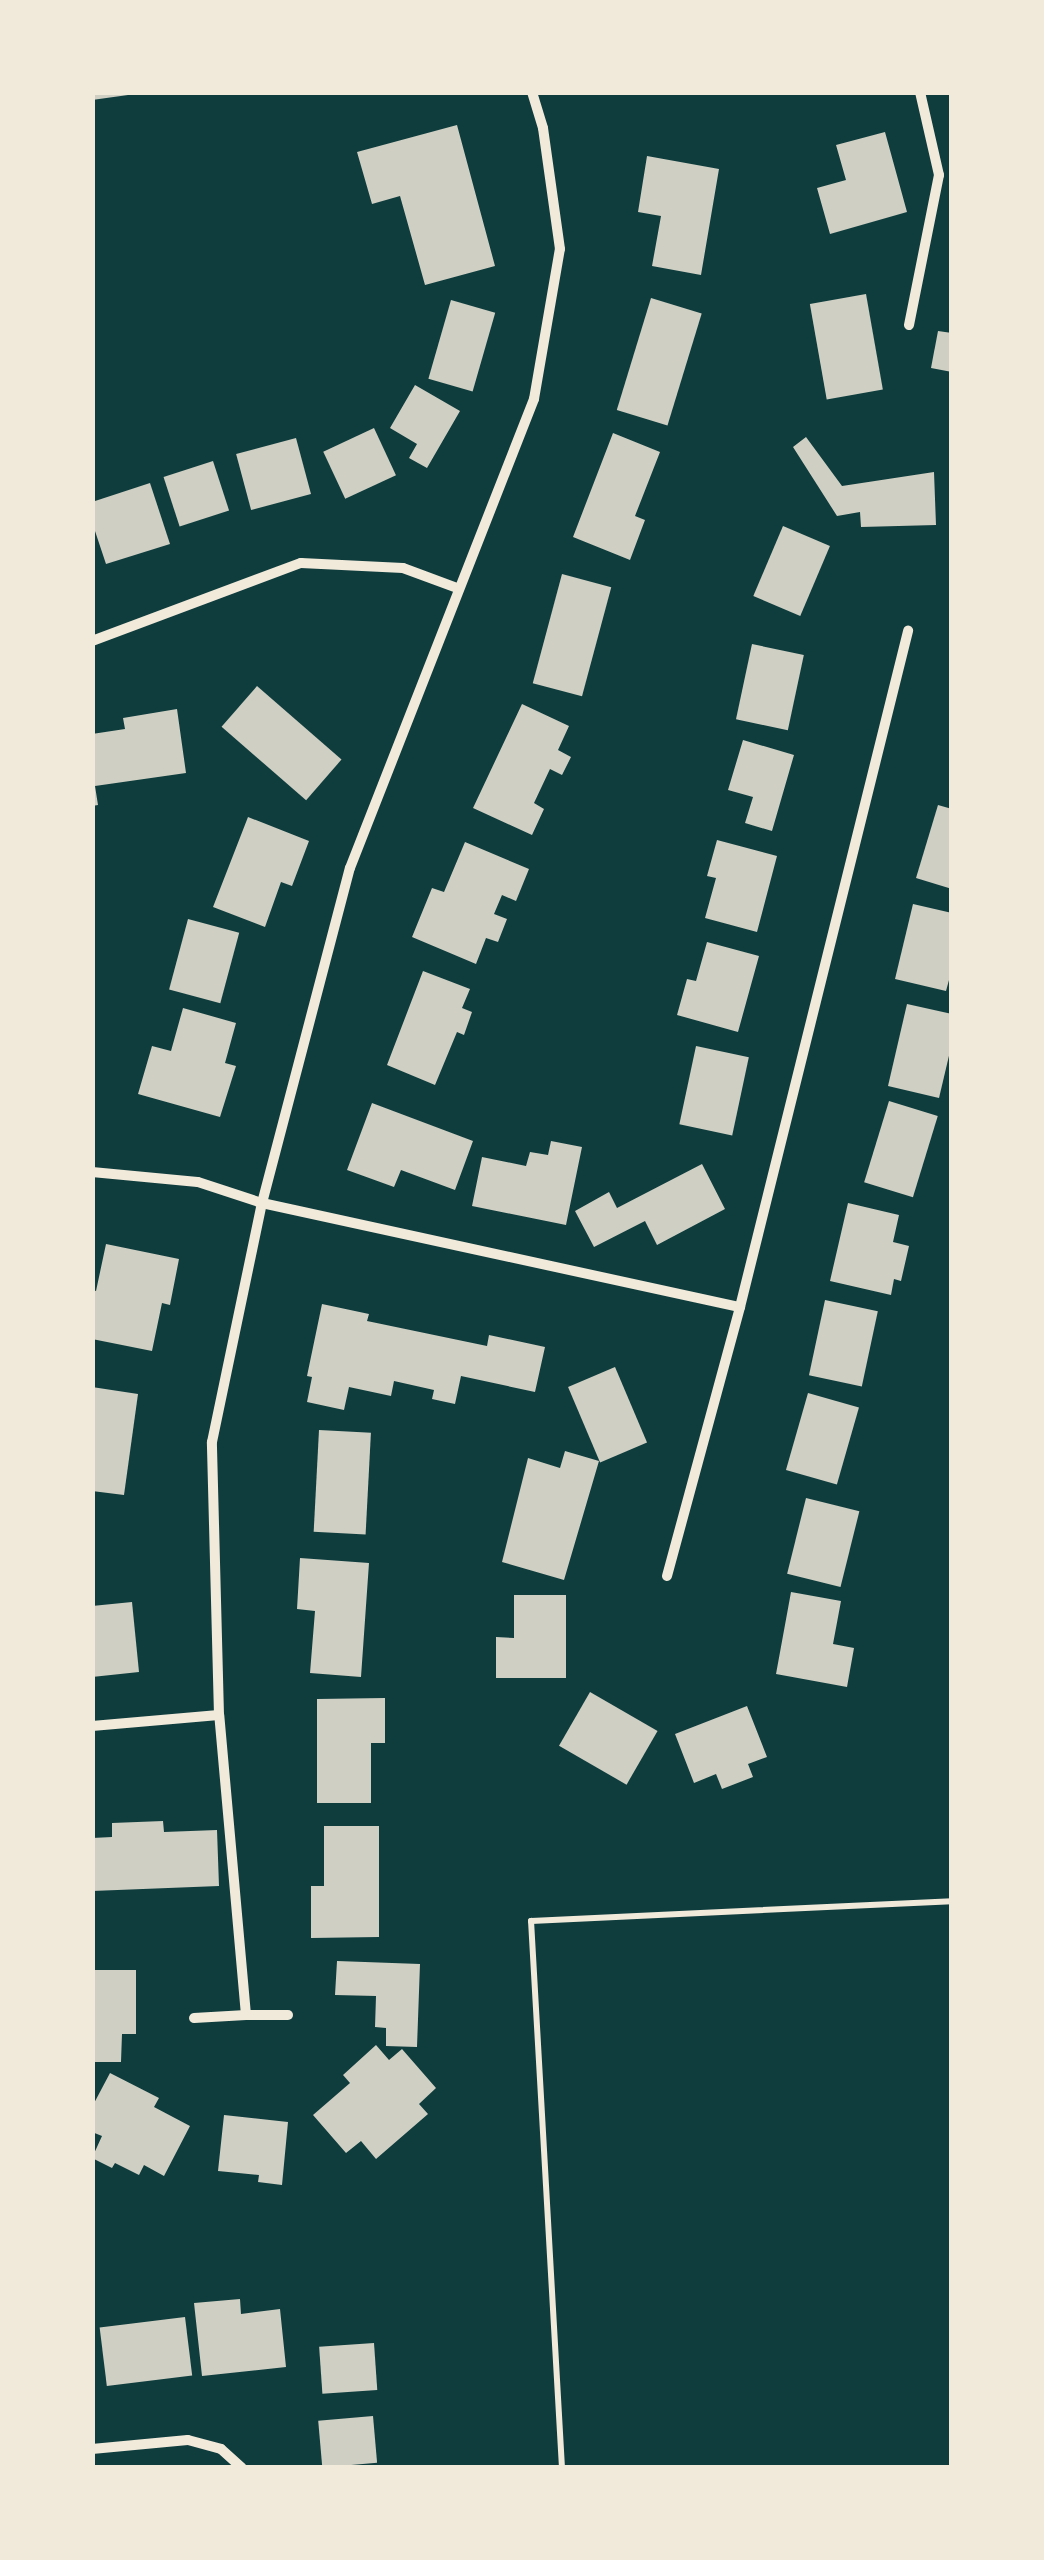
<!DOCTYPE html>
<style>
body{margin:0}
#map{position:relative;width:1044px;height:2560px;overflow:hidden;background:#0f3d3e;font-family:Karla,sans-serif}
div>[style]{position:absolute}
.building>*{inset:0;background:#cfcfc3;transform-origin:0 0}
.path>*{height:6px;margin:-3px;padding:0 3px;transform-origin:3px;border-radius:3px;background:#f1e9da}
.minor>*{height:10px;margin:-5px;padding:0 5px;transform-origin:5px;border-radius:5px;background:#f1e9da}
span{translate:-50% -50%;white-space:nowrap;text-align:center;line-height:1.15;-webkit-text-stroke:10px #f1e9da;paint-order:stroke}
.frame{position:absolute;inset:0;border:95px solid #f1e9da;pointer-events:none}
</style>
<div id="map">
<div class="building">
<div style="clip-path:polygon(92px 92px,127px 92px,128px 95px,92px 100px)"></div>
<div style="clip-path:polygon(457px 125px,495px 266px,425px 285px,400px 196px,372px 204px,357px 152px)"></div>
<div style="clip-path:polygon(885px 132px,907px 212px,830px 234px,817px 188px,846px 180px,836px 145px)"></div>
<div style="clip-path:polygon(647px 156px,719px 169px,701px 275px,652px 266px,661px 216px,638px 212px)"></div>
<div style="left:866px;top:294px;width:97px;height:57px;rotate:80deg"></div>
<div style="left:651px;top:298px;width:53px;height:117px;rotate:17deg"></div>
<div style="left:451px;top:300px;width:46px;height:82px;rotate:16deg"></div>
<div style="clip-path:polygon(938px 331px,952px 333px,952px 372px,931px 368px)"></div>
<div style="clip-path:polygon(415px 385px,460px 411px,427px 468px,409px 458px,417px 444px,390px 428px)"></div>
<div style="left:374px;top:428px;width:52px;height:56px;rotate:65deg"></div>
<div style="clip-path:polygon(613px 433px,660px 452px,635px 516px,645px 520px,630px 560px,573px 537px)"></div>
<div style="clip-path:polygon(806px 437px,842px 486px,934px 472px,936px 525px,861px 527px,860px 512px,837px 516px,793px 447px)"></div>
<div style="left:296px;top:438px;width:58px;height:62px;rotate:75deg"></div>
<div style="left:213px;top:461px;width:52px;height:52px;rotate:72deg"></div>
<div style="clip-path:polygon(150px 483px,170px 544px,106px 564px,92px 522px,92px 502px)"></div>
<div style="left:783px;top:526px;width:51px;height:76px;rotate:23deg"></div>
<div style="left:562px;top:574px;width:51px;height:113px;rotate:15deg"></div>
<div style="left:752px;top:644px;width:53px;height:77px;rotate:12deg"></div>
<div style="left:257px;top:686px;width:112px;height:54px;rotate:41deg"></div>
<div style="clip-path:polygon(522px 704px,569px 726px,558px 750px,571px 757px,562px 775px,550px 769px,534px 803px,544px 809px,532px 835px,473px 808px)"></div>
<div style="clip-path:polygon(177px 709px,186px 773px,95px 786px,98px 805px,92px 806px,92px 734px,125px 729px,123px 718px)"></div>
<div style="clip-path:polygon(743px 740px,794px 755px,772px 831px,745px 823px,753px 797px,728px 790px)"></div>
<div style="clip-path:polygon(938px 805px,952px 809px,952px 889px,916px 878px)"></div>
<div style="clip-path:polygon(248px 817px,309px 841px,292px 886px,281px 882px,265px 927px,213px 907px)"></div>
<div style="clip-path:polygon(717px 840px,777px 856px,757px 932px,705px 918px,716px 878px,707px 876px)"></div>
<div style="clip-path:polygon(465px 842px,529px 869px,516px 901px,502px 895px,494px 914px,507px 919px,498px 942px,486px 938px,476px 964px,412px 937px,432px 888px,444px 892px)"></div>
<div style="clip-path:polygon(913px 904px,952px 913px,952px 969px,946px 991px,895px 979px)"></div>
<div style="left:188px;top:919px;width:53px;height:73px;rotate:15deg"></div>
<div style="clip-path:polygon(707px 942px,759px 956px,738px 1032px,677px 1015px,687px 979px,696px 981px)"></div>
<div style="clip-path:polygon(423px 971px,470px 989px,462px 1008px,472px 1012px,464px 1035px,457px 1032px,435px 1085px,387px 1065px)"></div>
<div style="clip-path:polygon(907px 1004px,952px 1014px,952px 1043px,939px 1098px,888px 1086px)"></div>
<div style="clip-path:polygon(183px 1008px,236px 1023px,225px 1063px,236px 1066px,220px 1117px,138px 1094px,152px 1046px,171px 1051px)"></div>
<div style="left:696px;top:1046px;width:54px;height:80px;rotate:12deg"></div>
<div style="left:889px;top:1101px;width:51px;height:85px;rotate:17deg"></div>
<div style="clip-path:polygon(372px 1103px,473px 1141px,455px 1190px,401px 1170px,394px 1187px,347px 1170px)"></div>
<div style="clip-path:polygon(551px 1141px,582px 1147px,566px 1225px,472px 1206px,482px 1157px,526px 1166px,530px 1152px,548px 1155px)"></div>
<div style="clip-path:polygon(702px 1164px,725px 1209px,657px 1245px,645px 1221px,594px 1247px,575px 1211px,609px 1192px,617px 1208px)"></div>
<div style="clip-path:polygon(848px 1203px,899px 1215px,893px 1242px,909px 1246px,901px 1281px,894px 1279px,891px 1295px,830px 1281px)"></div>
<div style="clip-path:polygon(106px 1244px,179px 1259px,170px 1305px,162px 1303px,152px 1351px,92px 1339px,92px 1290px,96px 1291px)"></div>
<div style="left:825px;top:1300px;width:54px;height:77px;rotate:12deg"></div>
<div style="clip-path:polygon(322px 1304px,369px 1314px,367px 1321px,487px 1346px,489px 1335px,545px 1347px,535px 1392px,461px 1376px,455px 1404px,432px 1399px,434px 1390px,394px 1381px,391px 1396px,349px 1387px,344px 1410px,307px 1402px,312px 1377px,307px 1376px)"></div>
<div style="left:615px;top:1367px;width:82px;height:51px;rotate:67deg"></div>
<div style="clip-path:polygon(92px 1387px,138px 1394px,124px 1495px,92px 1491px)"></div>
<div style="left:808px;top:1393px;width:53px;height:80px;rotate:16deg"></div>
<div style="left:319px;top:1430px;width:52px;height:102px;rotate:3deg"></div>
<div style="clip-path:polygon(565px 1451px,599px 1461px,564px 1580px,502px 1562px,528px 1458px,560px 1468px)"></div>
<div style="left:806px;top:1498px;width:55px;height:78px;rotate:14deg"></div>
<div style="clip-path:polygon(300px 1558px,369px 1563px,361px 1677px,310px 1673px,315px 1611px,297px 1609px)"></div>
<div style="clip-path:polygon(791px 1592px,841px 1601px,833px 1644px,854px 1648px,847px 1687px,776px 1674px)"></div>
<div style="clip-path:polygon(514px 1595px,566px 1595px,566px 1678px,496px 1678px,496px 1637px,514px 1638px)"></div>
<div style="clip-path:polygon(132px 1602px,139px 1672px,92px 1677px,92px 1606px)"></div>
<div style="left:590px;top:1692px;width:78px;height:62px;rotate:30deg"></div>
<div style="clip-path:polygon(385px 1698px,385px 1743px,371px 1743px,371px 1803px,317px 1803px,317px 1699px)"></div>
<div style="clip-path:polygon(747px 1706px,767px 1757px,748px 1764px,753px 1777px,722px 1789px,716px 1774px,694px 1783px,675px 1734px)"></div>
<div style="clip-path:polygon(163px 1821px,164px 1832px,217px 1830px,219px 1886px,92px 1891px,92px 1838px,112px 1837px,112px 1823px)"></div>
<div style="clip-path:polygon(324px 1826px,379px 1826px,379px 1937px,311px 1938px,311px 1886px,324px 1886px)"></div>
<div style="clip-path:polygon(337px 1961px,420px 1964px,417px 2047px,386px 2046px,386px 2028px,375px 2027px,376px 1996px,335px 1995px)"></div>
<div style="clip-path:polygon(92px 1970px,136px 1970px,136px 2034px,122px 2034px,121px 2062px,92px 2062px)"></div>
<div style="clip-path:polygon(376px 2045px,389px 2060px,402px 2049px,436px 2088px,419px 2104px,428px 2114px,376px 2159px,361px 2141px,346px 2153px,313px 2115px,350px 2083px,343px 2075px)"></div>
<div style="clip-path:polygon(110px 2073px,159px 2098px,154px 2107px,190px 2126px,164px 2176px,144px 2165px,139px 2175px,115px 2163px,112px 2168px,92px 2158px,102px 2136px,92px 2132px,92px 2107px)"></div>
<div style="clip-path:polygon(224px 2115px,288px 2122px,282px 2185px,258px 2182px,259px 2175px,218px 2171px)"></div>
<div style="clip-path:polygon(240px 2299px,241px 2314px,280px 2309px,286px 2367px,202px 2376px,194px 2303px)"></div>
<div style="left:185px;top:2317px;width:59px;height:86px;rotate:83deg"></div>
<div style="left:374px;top:2343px;width:47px;height:55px;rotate:86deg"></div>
<div style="left:373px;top:2416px;width:47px;height:55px;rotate:85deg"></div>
</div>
<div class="path">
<div style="left:562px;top:2468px;width:548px;rotate:-93.24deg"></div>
<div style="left:531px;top:1921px;width:421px;rotate:-2.7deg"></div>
</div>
<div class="minor">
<div style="left:909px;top:325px;width:153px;rotate:-78.7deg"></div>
<div style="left:939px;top:175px;width:85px;rotate:-102.9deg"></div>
<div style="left:92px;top:641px;width:223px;rotate:-20.5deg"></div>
<div style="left:301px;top:563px;width:102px;rotate:2.8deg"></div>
<div style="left:403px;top:568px;width:58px;rotate:20.3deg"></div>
<div style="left:92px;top:1172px;width:106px;rotate:5.4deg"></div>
<div style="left:198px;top:1182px;width:67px;rotate:18.2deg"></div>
<div style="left:262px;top:1203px;width:489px;rotate:12.3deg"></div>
<div style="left:667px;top:1576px;width:279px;rotate:-74.8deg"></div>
<div style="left:740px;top:1307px;width:697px;rotate:-76.04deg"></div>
<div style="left:92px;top:1726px;width:127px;rotate:-5deg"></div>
<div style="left:288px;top:2015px;width:42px;rotate:180deg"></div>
<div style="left:246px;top:2015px;width:301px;rotate:-95.1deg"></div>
<div style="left:219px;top:1715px;width:273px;rotate:-91.5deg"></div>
<div style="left:212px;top:1442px;width:244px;rotate:-78.2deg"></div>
<div style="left:262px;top:1203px;width:346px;rotate:-75.3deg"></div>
<div style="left:350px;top:868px;width:504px;rotate:-68.58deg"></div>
<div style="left:534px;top:399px;width:152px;rotate:-80.2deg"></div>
<div style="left:560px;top:249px;width:122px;rotate:-98deg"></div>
<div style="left:543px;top:128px;width:38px;rotate:-107deg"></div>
<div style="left:194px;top:2018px;width:52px;rotate:-3.3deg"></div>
<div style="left:92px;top:2449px;width:96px;rotate:-5.4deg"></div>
<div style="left:188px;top:2440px;width:34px;rotate:15deg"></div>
<div style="left:221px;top:2449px;width:28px;rotate:42deg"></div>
</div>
<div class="frame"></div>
</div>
